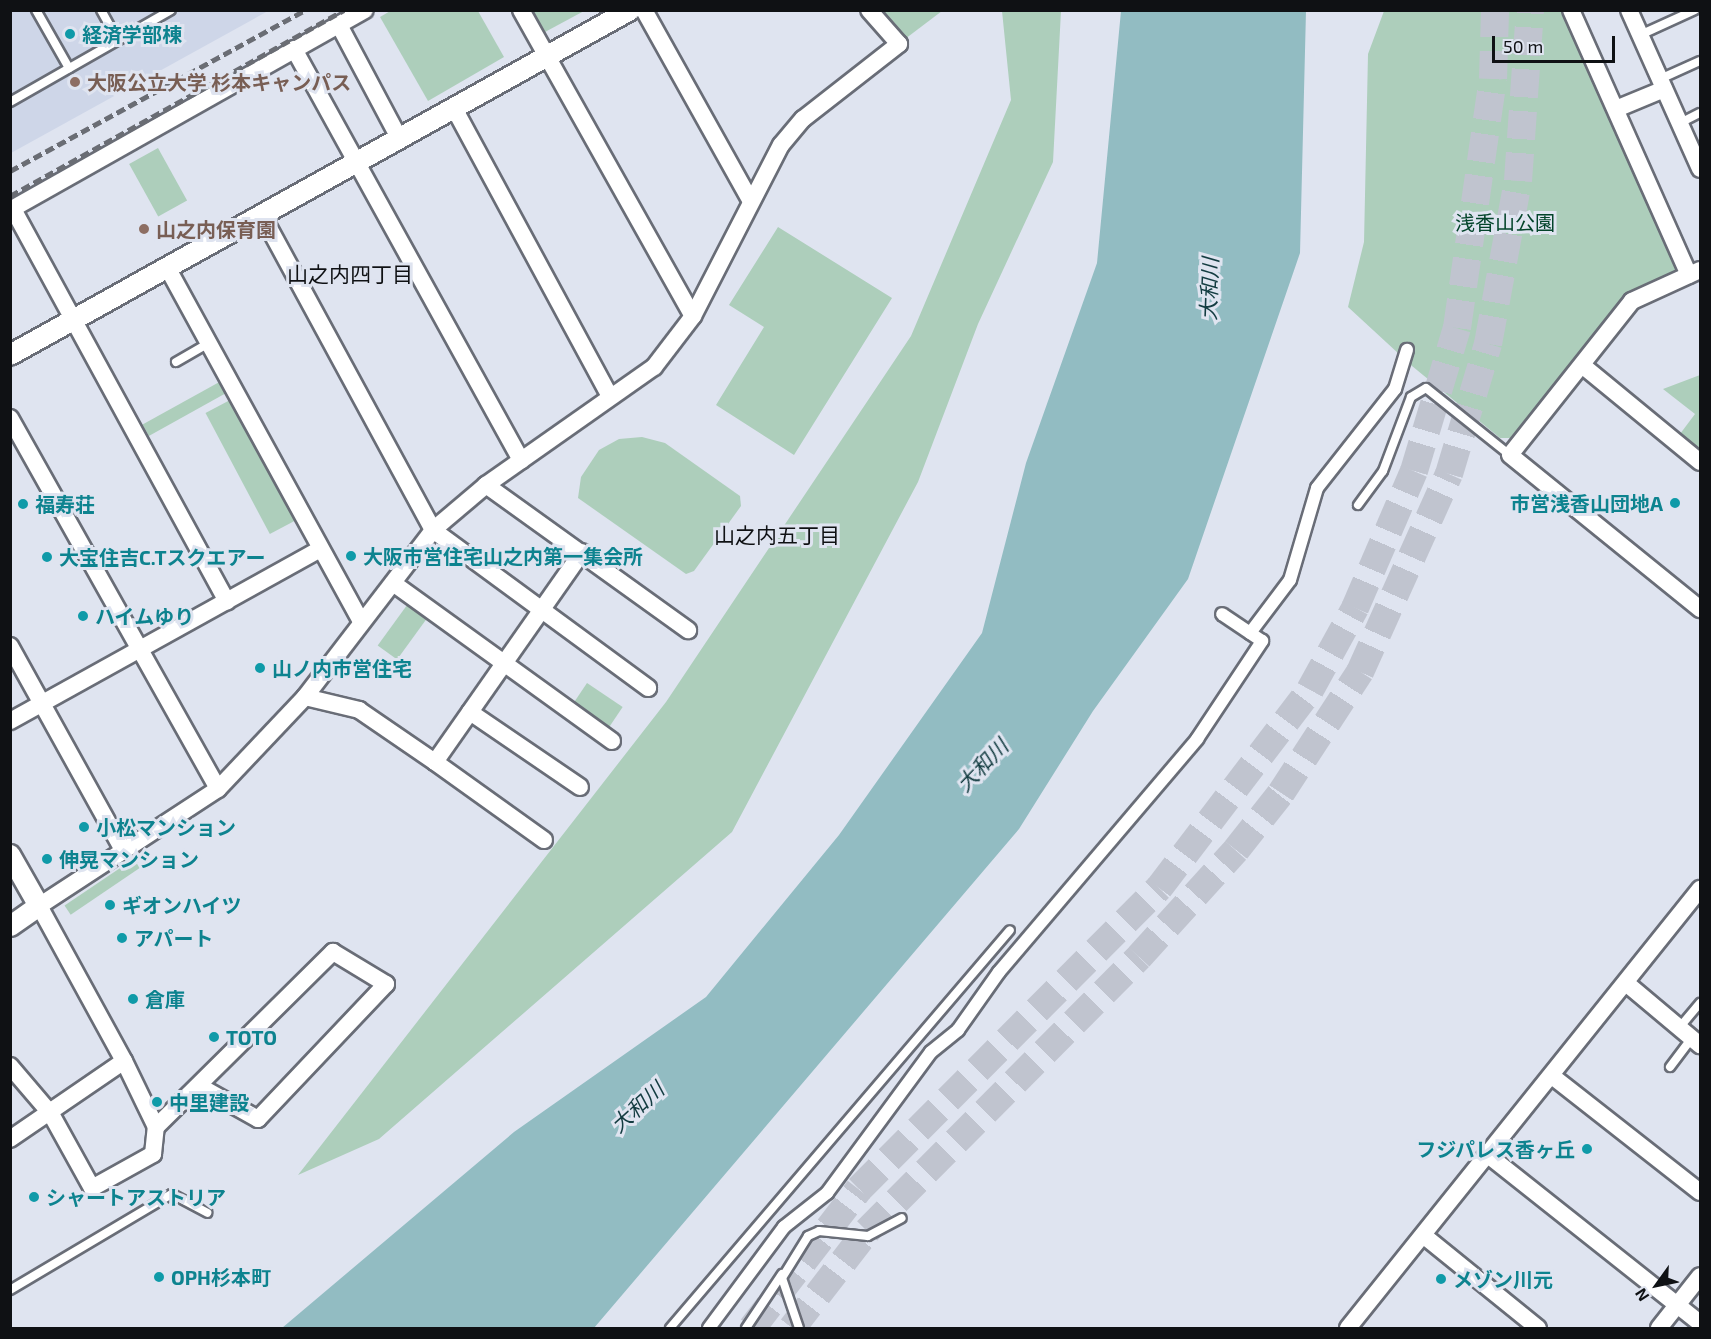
<!DOCTYPE html>
<meta charset="utf-8">
<style>
body{margin:0}
#map{position:relative;width:1711px;height:1339px;overflow:hidden;background:#dfe4f0;font-family:"Exo 2","Noto Sans JP",sans-serif}
div>[style]{position:absolute}
.built>*{inset:0;background:#ced6e8}
.green>*{inset:0;background:#adcebb;transform-origin:0 0}
.water>*{inset:0;background:#92bcc2}
.motorway-tunnel>*{height:28px;margin-top:-14px;transform-origin:0;background:repeating-linear-gradient(90deg,#c0c4cf 0 28px,transparent 0 42px)}
.roads{filter:drop-shadow(2px 0 #696d77) drop-shadow(-2px 0 #696d77) drop-shadow(0 2px #696d77) drop-shadow(0 -2px #696d77)}
.service>*{height:8px;margin:-4px;padding:0 4px;transform-origin:4px;border-radius:4px;background:#fff}
.pedestrian>*{height:12px;margin:-6px;padding:0 6px;transform-origin:6px;border-radius:6px;background:#fff}
.minor>*{height:16px;margin:-8px;padding:0 8px;transform-origin:8px;border-radius:8px;background:#fff}
.tertiary>*{height:20px;margin:-10px;padding:0 10px;transform-origin:10px;border-radius:10px;background:#fff}
.rail>*{height:4.5px;margin-top:-2.25px;transform-origin:0;background:repeating-linear-gradient(90deg,#6a6d74 0 9px,transparent 0 13.5px)}
.dots>*{width:16px;height:16px;translate:-50% -50%;box-sizing:border-box;border:3px solid #dfe4f0;border-radius:50%}
span{translate:-50% -50%;white-space:nowrap;text-align:center;line-height:1.15;-webkit-text-stroke:6px #dfe4f0;paint-order:stroke}
.culture-label{font-size:20px;color:#0d838f;font-weight:700}
.left{translate:0 -50%;text-align:left}
.right{translate:-100% -50%;text-align:right}
.education-label{font-size:20px;color:#785e54;font-weight:700}
.park-label{font-size:20px;color:#03442a}
.neighbourhood-label{font-size:21px;color:#0f1114}
.water-label{font-size:21px;color:#133c41;font-style:italic}
.frame{position:absolute;inset:0;border:12px solid #0f1114;pointer-events:none}
.north{position:absolute;left:1627px;top:1255px;width:60px;height:60px;-webkit-text-stroke:4px #dfe4f0;paint-order:stroke;rotate:237deg;font-size:16px;font-weight:700;line-height:24px;text-align:center;color:#0f1114}
.north::after{content:'';display:block;margin:auto;width:21px;height:27px;background:#0f1114;clip-path:polygon(50% 0,100% 100%,50% 72%,0 100%)}
.scale{position:absolute;left:1492px;top:36px;width:123px;height:27px;box-sizing:border-box;border:3px solid #0f1114;border-top:0;padding-left:8px;font-size:18px;line-height:21px;white-space:nowrap;color:#0f1114;-webkit-text-stroke:4px #dfe4f0;paint-order:stroke}
</style>
<div id="map">
<div class="built">
<div style="clip-path:polygon(11px 11px,268px 11px,11px 153px)"></div>
</div>
<div class="green">
<div style="clip-path:polygon(392px 10px,478px 11px,504px 57px,428px 101px,380px 17px)"></div>
<div style="clip-path:polygon(533px 11px,584px 11px,545px 32px)"></div>
<div style="clip-path:polygon(877px 11px,942px 11px,905px 39px)"></div>
<div style="clip-path:polygon(1002px 11px,1061px 11px,1053px 162px,978px 324px,918px 482px,732px 832px,379px 1139px,298px 1175px,666px 702px,911px 336px,1011px 100px)"></div>
<div style="clip-path:polygon(1384px 11px,1563px 11px,1677px 264px,1675px 272px,1627px 294px,1510px 438px,1500px 438px,1412px 366px,1348px 307px,1364px 242px,1368px 54px)"></div>
<div style="left:158px;top:148px;width:60px;height:33px;rotate:61deg"></div>
<div style="clip-path:polygon(778px 227px,892px 298px,794px 455px,716px 405px,764px 327px,729px 305px)"></div>
<div style="clip-path:polygon(1700px 375px,1700px 451px,1680px 434px,1695px 414px,1663px 389px)"></div>
<div style="left:223px;top:380px;width:13px;height:92px;rotate:61deg"></div>
<div style="left:232px;top:399px;width:137px;height:30px;rotate:62deg"></div>
<div style="clip-path:polygon(642px 437px,665px 443px,740px 496px,741px 506px,694px 571px,686px 574px,578px 498px,581px 477px,599px 450px,619px 439px)"></div>
<div style="left:410px;top:601px;width:24px;height:55px;rotate:36deg"></div>
<div style="left:587px;top:683px;width:43px;height:27px;rotate:34deg"></div>
<div style="left:135px;top:858px;width:11px;height:85px;rotate:56deg"></div>
</div>
<div class="water">
<div style="clip-path:polygon(1121px 11px,1306px 11px,1300px 253px,1188px 579px,1093px 711px,1019px 829px,594px 1328px,282px 1328px,514px 1132px,706px 997px,839px 835px,982px 633px,1026px 463px,1097px 263px)"></div>
</div>
<div class="motorway-tunnel">
<div style="left:752px;top:1328px;width:175px;rotate:-52.4deg"></div>
<div style="left:859px;top:1189px;width:425px;rotate:-45.1deg"></div>
<div style="left:1159px;top:888px;width:249px;rotate:-52.7deg"></div>
<div style="left:1310px;top:690px;width:94px;rotate:-61.2deg"></div>
<div style="left:1355px;top:608px;width:149px;rotate:-66.7deg"></div>
<div style="left:1414px;top:471px;width:149px;rotate:-73.3deg"></div>
<div style="left:1457px;top:328px;width:252px;rotate:-81.8deg"></div>
<div style="left:1493px;top:79px;width:69px;rotate:-88.3deg"></div>
<div style="left:792px;top:1328px;width:123px;rotate:-52.3deg"></div>
<div style="left:867px;top:1231px;width:386px;rotate:-45.2deg"></div>
<div style="left:1139px;top:957px;width:144px;rotate:-47.8deg"></div>
<div style="left:1236px;top:850px;width:73px;rotate:-51.7deg"></div>
<div style="left:1281px;top:793px;width:145px;rotate:-56.9deg"></div>
<div style="left:1360px;top:672px;width:217px;rotate:-65.8deg"></div>
<div style="left:1449px;top:474px;width:136px;rotate:-73.3deg"></div>
<div style="left:1488px;top:344px;width:166px;rotate:-79.6deg"></div>
<div style="left:1518px;top:181px;width:171px;rotate:-86deg"></div>
</div>
<div class="roads">
<div class="service">
<div style="left:36px;top:10px;width:67px;rotate:60.4deg"></div>
<div style="left:101px;top:10px;width:35px;rotate:61deg"></div>
<div style="left:1640px;top:35px;width:60px;rotate:-24.4deg"></div>
<div style="left:1660px;top:79px;width:44px;rotate:-24.2deg"></div>
<div style="left:10px;top:102px;width:185px;rotate:-29.7deg"></div>
<div style="left:1680px;top:123px;width:22px;rotate:-27deg"></div>
<div style="left:176px;top:362px;width:38px;rotate:-30deg"></div>
<div style="left:1358px;top:505px;width:42px;rotate:-53.7deg"></div>
<div style="left:1383px;top:471px;width:79px;rotate:-69.3deg"></div>
<div style="left:1411px;top:397px;width:17px;rotate:-31deg"></div>
<div style="left:1426px;top:388px;width:107px;rotate:38.6deg"></div>
<div style="left:1679px;top:1028px;width:33px;rotate:-50deg"></div>
<div style="left:1670px;top:1067px;width:36px;rotate:-53deg"></div>
<div style="left:10px;top:1290px;width:188px;rotate:-30.7deg"></div>
<div style="left:172px;top:1194px;width:40px;rotate:28deg"></div>
<div style="left:670px;top:1328px;width:523px;rotate:-49.49deg"></div>
<div style="left:746px;top:1328px;width:65px;rotate:-56.3deg"></div>
<div style="left:799px;top:1328px;width:53px;rotate:-108.8deg"></div>
<div style="left:782px;top:1278px;width:49px;rotate:-58.2deg"></div>
<div style="left:808px;top:1236px;width:12px;rotate:-24deg"></div>
<div style="left:819px;top:1231px;width:49px;rotate:5.8deg"></div>
<div style="left:868px;top:1236px;width:38px;rotate:-28deg"></div>
</div>
<div class="pedestrian">
<div style="left:1250px;top:633px;width:66px;rotate:-53deg"></div>
<div style="left:1290px;top:580px;width:96px;rotate:-73.6deg"></div>
<div style="left:1317px;top:488px;width:126px;rotate:-51.8deg"></div>
<div style="left:1395px;top:389px;width:41px;rotate:-72.9deg"></div>
<div style="left:709px;top:1328px;width:126px;rotate:-53.4deg"></div>
<div style="left:784px;top:1227px;width:55px;rotate:-38.3deg"></div>
<div style="left:827px;top:1193px;width:175px;rotate:-53.6deg"></div>
<div style="left:931px;top:1052px;width:35px;rotate:-39deg"></div>
<div style="left:958px;top:1030px;width:71px;rotate:-54.7deg"></div>
<div style="left:999px;top:972px;width:306px;rotate:-49.6deg"></div>
<div style="left:1197px;top:739px;width:118px;rotate:-56.4deg"></div>
<div style="left:1262px;top:641px;width:48px;rotate:-146deg"></div>
</div>
<div class="minor">
<div style="left:521px;top:10px;width:351px;rotate:60.7deg"></div>
<div style="left:644px;top:10px;width:218px;rotate:60.8deg"></div>
<div style="left:1571px;top:10px;width:290px;rotate:66deg"></div>
<div style="left:1629px;top:10px;width:174px;rotate:65.9deg"></div>
<div style="left:339px;top:25px;width:128px;rotate:62deg"></div>
<div style="left:294px;top:49px;width:470px;rotate:61.1deg"></div>
<div style="left:454px;top:108px;width:328px;rotate:61.6deg"></div>
<div style="left:1616px;top:109px;width:52px;rotate:-22.6deg"></div>
<div style="left:13px;top:209px;width:447px;rotate:61.4deg"></div>
<div style="left:10px;top:210px;width:407px;rotate:-29.4deg"></div>
<div style="left:262px;top:215px;width:358px;rotate:61.5deg"></div>
<div style="left:433px;top:530px;width:267px;rotate:36.3deg"></div>
<div style="left:167px;top:267px;width:404px;rotate:61.3deg"></div>
<div style="left:1700px;top:270px;width:75px;rotate:155.5deg"></div>
<div style="left:1632px;top:301px;width:196px;rotate:128.4deg"></div>
<div style="left:1510px;top:455px;width:245px;rotate:39deg"></div>
<div style="left:1582px;top:365px;width:153px;rotate:39.4deg"></div>
<div style="left:10px;top:418px;width:425px;rotate:60.7deg"></div>
<div style="left:486px;top:485px;width:249px;rotate:35.7deg"></div>
<div style="left:393px;top:583px;width:270px;rotate:35.8deg"></div>
<div style="left:10px;top:646px;width:233px;rotate:61deg"></div>
<div style="left:305px;top:697px;width:56px;rotate:13.5deg"></div>
<div style="left:359px;top:710px;width:92px;rotate:34.4deg"></div>
<div style="left:435px;top:762px;width:256px;rotate:-55deg"></div>
<div style="left:470px;top:712px;width:133px;rotate:34.3deg"></div>
<div style="left:10px;top:721px;width:352px;rotate:-29deg"></div>
<div style="left:435px;top:762px;width:134px;rotate:35.6deg"></div>
<div style="left:1626px;top:983px;width:97px;rotate:40deg"></div>
<div style="left:124px;top:1061px;width:73px;rotate:64.1deg"></div>
<div style="left:156px;top:1127px;width:249px;rotate:-44.7deg"></div>
<div style="left:333px;top:952px;width:62px;rotate:31.1deg"></div>
<div style="left:386px;top:984px;width:186px;rotate:133.5deg"></div>
<div style="left:258px;top:1119px;width:68px;rotate:-150.8deg"></div>
<div style="left:10px;top:1066px;width:63px;rotate:49.5deg"></div>
<div style="left:51px;top:1114px;width:85px;rotate:61deg"></div>
<div style="left:92px;top:1188px;width:70px;rotate:-29.1deg"></div>
<div style="left:153px;top:1154px;width:27px;rotate:-84deg"></div>
<div style="left:1552px;top:1076px;width:188px;rotate:38.1deg"></div>
<div style="left:10px;top:1139px;width:138px;rotate:-34.4deg"></div>
<div style="left:124px;top:1061px;width:177px;rotate:-118.7deg"></div>
<div style="left:39px;top:906px;width:214px;rotate:-33.2deg"></div>
<div style="left:218px;top:789px;width:127px;rotate:-46.6deg"></div>
<div style="left:305px;top:697px;width:210px;rotate:-52.5deg"></div>
<div style="left:433px;top:530px;width:70px;rotate:-40.3deg"></div>
<div style="left:486px;top:485px;width:205px;rotate:-35.1deg"></div>
<div style="left:654px;top:367px;width:64px;rotate:-52.6deg"></div>
<div style="left:693px;top:316px;width:192px;rotate:-62.8deg"></div>
<div style="left:781px;top:145px;width:34px;rotate:-50deg"></div>
<div style="left:803px;top:119px;width:122px;rotate:-38deg"></div>
<div style="left:899px;top:44px;width:45px;rotate:-131.4deg"></div>
<div style="left:1488px;top:1155px;width:270px;rotate:38.4deg"></div>
<div style="left:1423px;top:1235px;width:148px;rotate:39deg"></div>
<div style="left:1348px;top:1328px;width:563px;rotate:-51.28deg"></div>
<div style="left:1659px;top:1328px;width:66px;rotate:-51.7deg"></div>
</div>
<div class="tertiary">
<div style="left:10px;top:355px;width:710px;rotate:-29.09deg"></div>
<div style="left:10px;top:855px;width:59px;rotate:60.4deg"></div>
<div style="left:39px;top:906px;width:35px;rotate:145deg"></div>
</div>
</div>
<div class="rail">
<div style="left:10px;top:171px;width:336px;rotate:-28.6deg"></div>
<div style="left:10px;top:196px;width:382px;rotate:-29.1deg"></div>
</div>
<div class="dots">
<div style="left:70px;top:34px;background:#0f9aa8"></div>
<div style="left:75px;top:82px;background:#8d6e63"></div>
<div style="left:144px;top:229px;background:#8d6e63"></div>
<div style="left:1675px;top:503px;background:#0f9aa8"></div>
<div style="left:23px;top:504px;background:#0f9aa8"></div>
<div style="left:351px;top:556px;background:#0f9aa8"></div>
<div style="left:47px;top:557px;background:#0f9aa8"></div>
<div style="left:83px;top:616px;background:#0f9aa8"></div>
<div style="left:260px;top:668px;background:#0f9aa8"></div>
<div style="left:84px;top:827px;background:#0f9aa8"></div>
<div style="left:47px;top:859px;background:#0f9aa8"></div>
<div style="left:110px;top:905px;background:#0f9aa8"></div>
<div style="left:122px;top:938px;background:#0f9aa8"></div>
<div style="left:133px;top:999px;background:#0f9aa8"></div>
<div style="left:214px;top:1037px;background:#0f9aa8"></div>
<div style="left:157px;top:1102px;background:#0f9aa8"></div>
<div style="left:1587px;top:1149px;background:#0f9aa8"></div>
<div style="left:34px;top:1197px;background:#0f9aa8"></div>
<div style="left:159px;top:1277px;background:#0f9aa8"></div>
<div style="left:1441px;top:1279px;background:#0f9aa8"></div>
</div>
<div class="culture-label">
<span class="left" style="left:82px;top:34px">経済学部棟</span>
<span class="right" style="left:1663px;top:503px">市営浅香山団地A</span>
<span class="left" style="left:35px;top:504px">福寿荘</span>
<span class="left" style="left:363px;top:556px">大阪市営住宅山之内第一集会所</span>
<span class="left" style="left:59px;top:557px">大宝住吉C.Tスクエアー</span>
<span class="left" style="left:95px;top:616px">ハイムゆり</span>
<span class="left" style="left:272px;top:668px">山ノ内市営住宅</span>
<span class="left" style="left:96px;top:827px">小松マンション</span>
<span class="left" style="left:59px;top:859px">伸晃マンション</span>
<span class="left" style="left:122px;top:905px">ギオンハイツ</span>
<span class="left" style="left:134px;top:938px">アパート</span>
<span class="left" style="left:145px;top:999px">倉庫</span>
<span class="left" style="left:226px;top:1037px">TOTO</span>
<span class="left" style="left:169px;top:1102px">中里建設</span>
<span class="right" style="left:1575px;top:1149px">フジパレス香ヶ丘</span>
<span class="left" style="left:46px;top:1197px">シャートアストリア</span>
<span class="left" style="left:171px;top:1277px">OPH杉本町</span>
<span class="left" style="left:1453px;top:1279px">メゾン川元</span>
</div>
<div class="education-label">
<span class="left" style="left:87px;top:82px">大阪公立大学 杉本キャンパス</span>
<span class="left" style="left:156px;top:229px">山之内保育園</span>
</div>
<div class="park-label">
<span style="left:1505px;top:222px">浅香山公園</span>
</div>
<div class="neighbourhood-label">
<span style="left:350px;top:274px">山之内四丁目</span>
<span style="left:777px;top:535px">山之内五丁目</span>
</div>
<div class="water-label">
<span style="left:1209px;top:289px;rotate:-88deg">大和川</span>
<span style="left:982px;top:765px;rotate:-46deg">大和川</span>
<span style="left:637px;top:1107px;rotate:-42deg">大和川</span>
</div>
<div class="frame"></div>
<div class="north">N</div>
<div class="scale">50 m</div>
</div>
